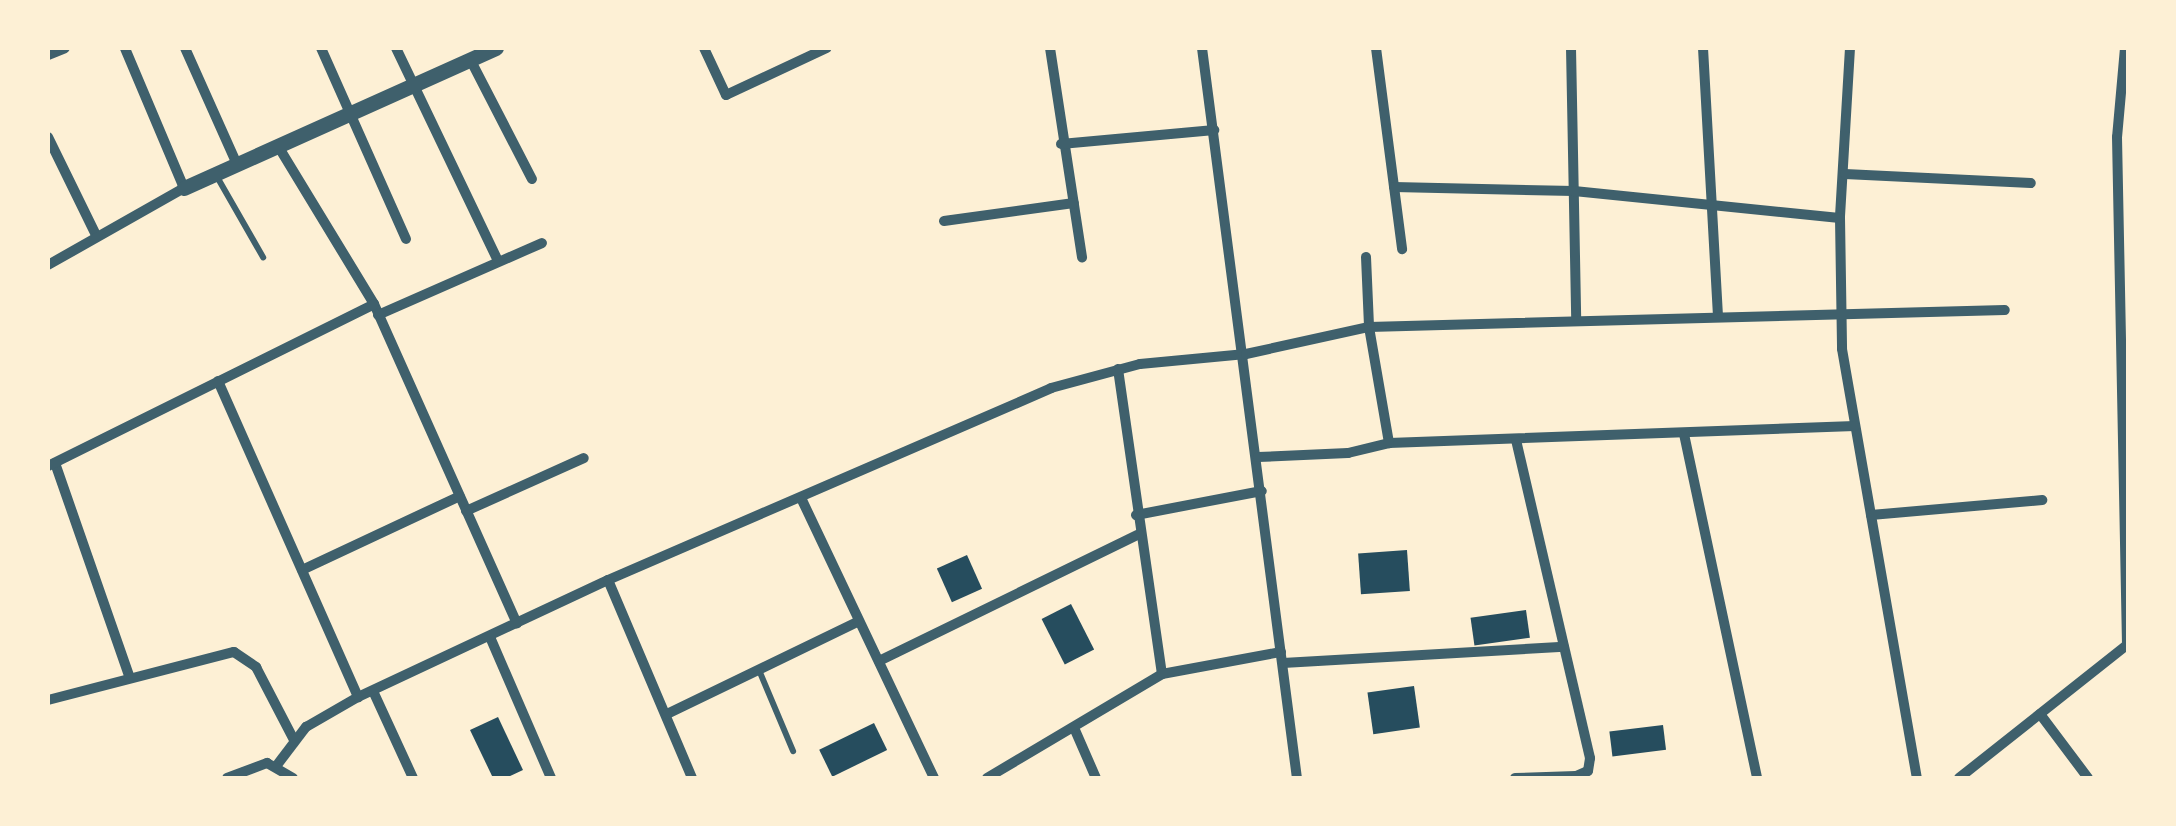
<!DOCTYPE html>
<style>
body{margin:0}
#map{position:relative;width:2176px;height:826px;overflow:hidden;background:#fdf0d5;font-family:Barlow,sans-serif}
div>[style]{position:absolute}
.building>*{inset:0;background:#264d5e;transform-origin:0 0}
.service>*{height:6px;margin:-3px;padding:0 3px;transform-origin:3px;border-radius:3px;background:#3f606c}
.minor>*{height:10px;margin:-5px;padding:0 5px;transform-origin:5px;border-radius:5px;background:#3f606c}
.tertiary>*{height:15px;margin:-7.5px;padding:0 7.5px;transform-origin:7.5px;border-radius:7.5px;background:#3f606c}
span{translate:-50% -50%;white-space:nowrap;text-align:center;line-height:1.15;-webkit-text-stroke:9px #fdf0d5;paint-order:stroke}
.frame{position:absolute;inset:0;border:50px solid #fdf0d5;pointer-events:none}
</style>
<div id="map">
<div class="building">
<div style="left:1407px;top:550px;width:41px;height:49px;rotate:86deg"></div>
<div style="left:967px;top:555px;width:37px;height:33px;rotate:66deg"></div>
<div style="left:1071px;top:604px;width:51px;height:33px;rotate:63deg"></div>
<div style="left:1526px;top:610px;width:28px;height:56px;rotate:82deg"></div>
<div style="left:1414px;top:686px;width:42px;height:47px;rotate:82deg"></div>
<div style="clip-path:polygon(498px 717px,523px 770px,506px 778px,493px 778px,470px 730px)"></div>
<div style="left:874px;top:723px;width:30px;height:61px;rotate:64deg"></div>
<div style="left:1663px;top:725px;width:25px;height:54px;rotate:83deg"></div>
</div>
<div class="service">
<div style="left:216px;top:175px;width:95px;rotate:60.2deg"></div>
<div style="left:759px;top:670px;width:88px;rotate:67.2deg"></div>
</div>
<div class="minor">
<div style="left:185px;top:48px;width:127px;rotate:65.9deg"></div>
<div style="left:321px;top:48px;width:209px;rotate:66deg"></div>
<div style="left:396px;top:48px;width:236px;rotate:64.4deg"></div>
<div style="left:704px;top:48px;width:52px;rotate:64.9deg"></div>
<div style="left:726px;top:95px;width:111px;rotate:-25deg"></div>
<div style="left:1050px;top:48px;width:212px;rotate:81.3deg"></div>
<div style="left:1202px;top:48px;width:736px;rotate:82.59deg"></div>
<div style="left:1376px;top:48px;width:203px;rotate:82.6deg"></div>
<div style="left:1571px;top:48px;width:271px;rotate:88.9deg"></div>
<div style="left:1703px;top:48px;width:266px;rotate:86.8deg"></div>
<div style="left:1850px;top:48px;width:170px;rotate:93.4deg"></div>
<div style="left:1840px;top:218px;width:131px;rotate:89.1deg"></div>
<div style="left:1842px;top:349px;width:436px;rotate:80.1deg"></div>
<div style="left:2125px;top:48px;width:89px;rotate:95.1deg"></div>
<div style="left:2117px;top:137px;width:508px;rotate:88.87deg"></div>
<div style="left:48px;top:55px;width:18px;rotate:-22deg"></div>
<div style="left:470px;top:59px;width:135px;rotate:62.7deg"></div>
<div style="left:48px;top:137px;width:111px;rotate:63.9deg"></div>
<div style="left:1061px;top:144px;width:154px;rotate:-5.2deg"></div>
<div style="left:278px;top:146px;width:185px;rotate:58.7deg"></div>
<div style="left:374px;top:304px;width:350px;rotate:65.9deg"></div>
<div style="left:1845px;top:174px;width:186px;rotate:2.8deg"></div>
<div style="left:1394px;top:187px;width:180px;rotate:1.3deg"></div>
<div style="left:1574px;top:191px;width:267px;rotate:5.8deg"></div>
<div style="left:944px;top:221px;width:131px;rotate:-7.9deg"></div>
<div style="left:1366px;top:257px;width:70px;rotate:87.5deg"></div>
<div style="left:1369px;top:327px;width:118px;rotate:80.2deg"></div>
<div style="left:1389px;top:443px;width:466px;rotate:-2.1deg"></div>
<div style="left:48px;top:265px;width:156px;rotate:-29.5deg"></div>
<div style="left:184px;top:188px;width:152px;rotate:-112.9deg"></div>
<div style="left:378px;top:315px;width:179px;rotate:-23.7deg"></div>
<div style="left:1118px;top:369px;width:308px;rotate:81.8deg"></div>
<div style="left:218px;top:381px;width:346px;rotate:66.1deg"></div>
<div style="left:1684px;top:434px;width:352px;rotate:78deg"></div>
<div style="left:1258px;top:457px;width:90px;rotate:-2.5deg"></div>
<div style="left:1348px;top:453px;width:42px;rotate:-13.7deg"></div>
<div style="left:55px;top:463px;width:225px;rotate:70.8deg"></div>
<div style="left:48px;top:466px;width:364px;rotate:-26.4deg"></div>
<div style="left:802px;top:500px;width:308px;rotate:64.6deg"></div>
<div style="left:466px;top:511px;width:129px;rotate:-24.2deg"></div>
<div style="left:1136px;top:515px;width:128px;rotate:-10.8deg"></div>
<div style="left:1871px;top:515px;width:172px;rotate:-5deg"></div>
<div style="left:302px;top:570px;width:174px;rotate:-25.1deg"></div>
<div style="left:608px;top:580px;width:215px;rotate:67deg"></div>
<div style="left:490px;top:637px;width:154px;rotate:66.6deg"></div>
<div style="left:879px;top:661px;width:289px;rotate:-26deg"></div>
<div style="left:1283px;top:663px;width:281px;rotate:-3.3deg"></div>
<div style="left:373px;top:691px;width:96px;rotate:65.3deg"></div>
<div style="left:48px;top:700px;width:192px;rotate:-14.5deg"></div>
<div style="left:234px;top:652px;width:27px;rotate:34deg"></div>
<div style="left:256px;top:667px;width:82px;rotate:62.5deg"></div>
<div style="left:667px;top:714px;width:213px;rotate:-25.8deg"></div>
<div style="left:2040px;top:714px;width:80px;rotate:53.1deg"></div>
<div style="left:1075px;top:730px;width:52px;rotate:66.4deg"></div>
<div style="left:277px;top:765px;width:48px;rotate:-52.7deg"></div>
<div style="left:306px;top:727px;width:60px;rotate:-30deg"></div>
<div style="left:358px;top:697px;width:276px;rotate:-25.1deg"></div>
<div style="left:608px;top:580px;width:483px;rotate:-23.4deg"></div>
<div style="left:1051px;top:388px;width:92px;rotate:-15.1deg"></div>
<div style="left:1140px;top:364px;width:106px;rotate:-5.4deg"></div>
<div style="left:1246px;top:354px;width:126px;rotate:-12.4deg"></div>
<div style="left:1369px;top:327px;width:636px;rotate:-1.53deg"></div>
<div style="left:227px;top:778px;width:43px;rotate:-20.6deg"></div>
<div style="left:267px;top:763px;width:30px;rotate:30deg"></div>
<div style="left:987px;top:778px;width:204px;rotate:-30.7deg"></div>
<div style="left:1162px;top:674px;width:121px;rotate:-10.5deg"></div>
<div style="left:1515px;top:778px;width:61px;rotate:-1.9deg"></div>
<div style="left:1576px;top:776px;width:13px;rotate:-23deg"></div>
<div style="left:1588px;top:771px;width:13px;rotate:-81deg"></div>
<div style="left:1590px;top:758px;width:326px;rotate:-103.1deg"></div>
<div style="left:1959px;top:778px;width:216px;rotate:-38.4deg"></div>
</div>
<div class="tertiary">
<div style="left:184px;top:188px;width:342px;rotate:-24.2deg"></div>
</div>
<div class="frame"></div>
</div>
